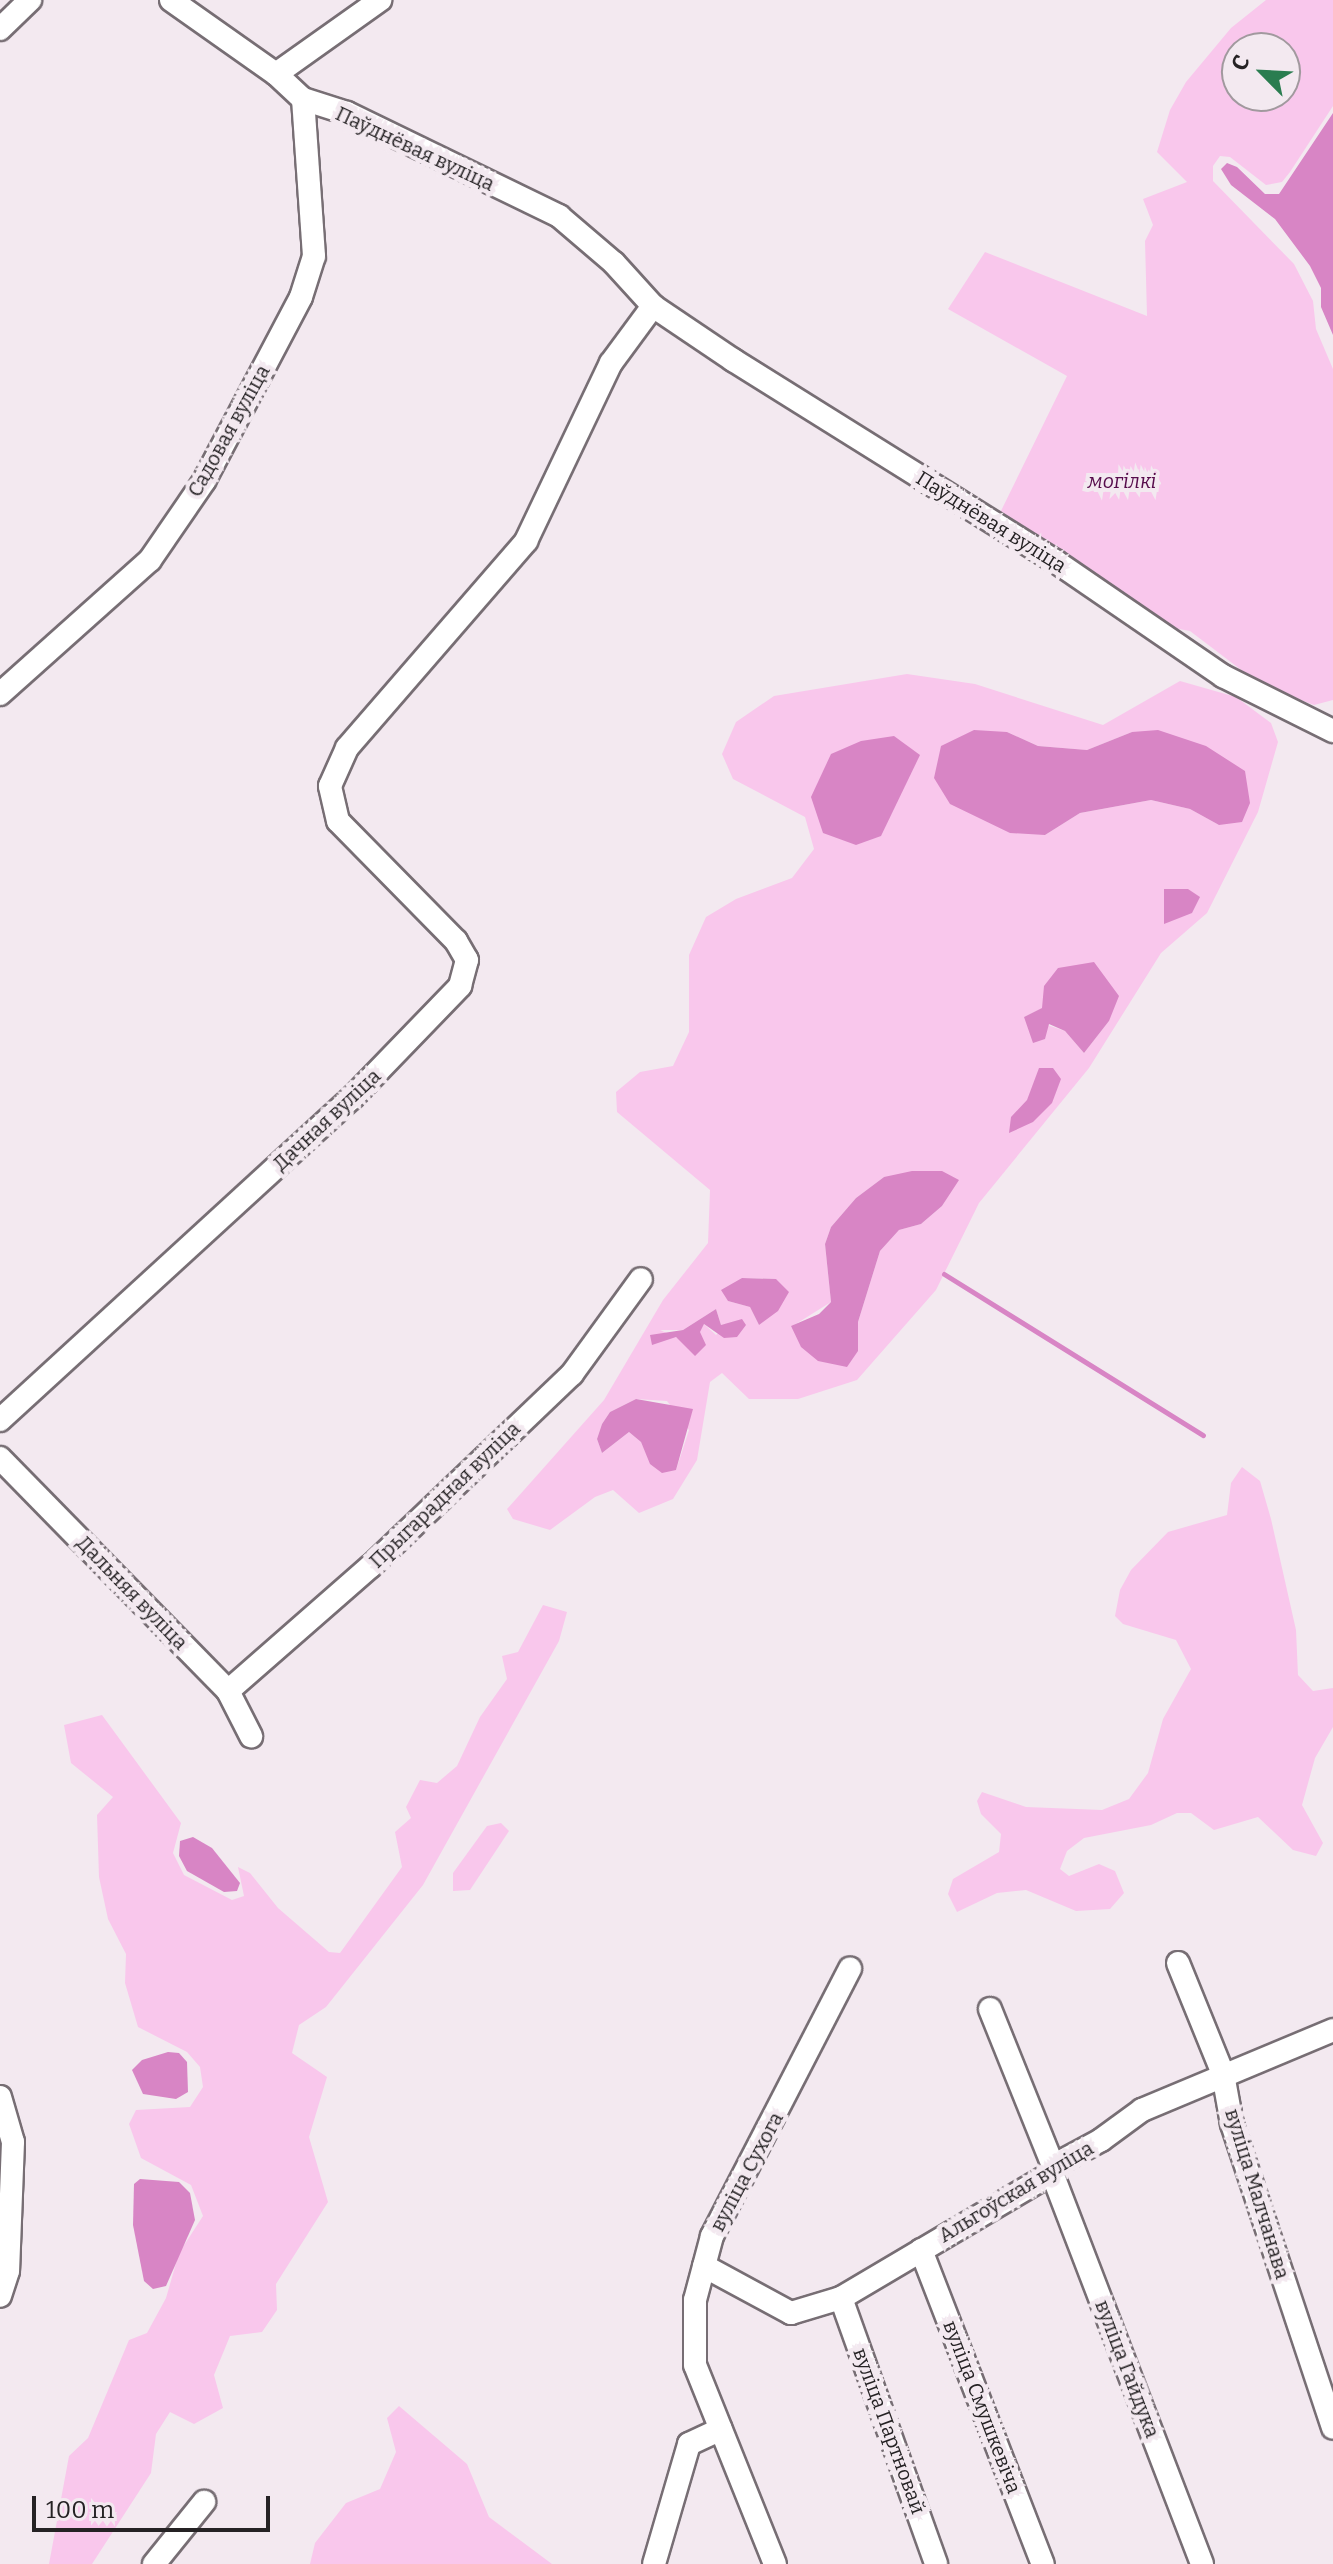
<!DOCTYPE html>
<meta charset="utf-8">
<style>
body{margin:0}
#map{position:relative;width:1333px;height:2564px;overflow:hidden;background:#f3e9f0;font-family:Bitter,serif}
div>[style]{position:absolute}
.green>*{inset:0;background:#f9c7ec}
.water>*{inset:0;background:#d885c5}
.stream>*{height:5px;margin:-2.5px;padding:0 2.5px;transform-origin:2.5px;border-radius:2.5px;background:#d885c5}
.roads{filter:drop-shadow(2px 0 #776e74) drop-shadow(-2px 0 #776e74) drop-shadow(0 2px #776e74) drop-shadow(0 -2px #776e74)}
.minor>*{height:22px;margin:-11px;padding:0 11px;transform-origin:11px;border-radius:11px;background:#fff}
span{translate:-50% -50%;white-space:nowrap;text-align:center;line-height:1.15;-webkit-text-stroke:8px #f3e9f0;paint-order:stroke}
.street-label{font-size:20px;color:#252224}
.park-label{font-size:20px;color:#570d4c;font-style:italic}
.north{position:absolute;left:1221px;top:32px;width:80px;height:80px;box-sizing:border-box;background:#f3e9f0;border:2px solid #a1999e;border-radius:50%;rotate:294deg;font-size:22px;font-weight:700;line-height:32px;text-align:center;color:#252224}
.north::after{content:'';display:block;margin:auto;width:28px;height:36px;background:#2a7d50;clip-path:polygon(50% 0,100% 100%,50% 72%,0 100%)}
.scale{position:absolute;left:32px;top:2496px;width:238px;height:36px;box-sizing:border-box;border:4px solid #252224;border-top:0;padding-left:10px;font-size:24px;line-height:28px;white-space:nowrap;color:#252224;-webkit-text-stroke:6px #f3e9f0;paint-order:stroke}
</style>
<div id="map">
<div class="green">
<div style="clip-path:polygon(evenodd,1266px 0,1333px 0,1333px 106px,1290px 172px,1282px 182px,1266px 185px,1230px 157px,1220px 156px,1213px 166px,1213px 181px,1294px 264px,1313px 301px,1316px 329px,1333px 369px,1333px 700px,1314px 705px,1261px 685px,1190px 631px,1174px 628px,999px 515px,1067px 376px,948px 309px,985px 252px,1147px 316px,1145px 241px,1153px 225px,1143px 199px,1187px 182px,1157px 152px,1170px 110px,1186px 82px,1231px 28px,1266px 0,1237px 48px,1285px 48px,1285px 96px,1237px 96px,1237px 48px)"></div>
<div style="clip-path:polygon(evenodd,907px 674px,975px 684px,1103px 725px,1180px 681px,1236px 697px,1271px 723px,1278px 742px,1258px 812px,1207px 913px,1161px 953px,1089px 1068px,979px 1203px,936px 1290px,857px 1380px,798px 1399px,749px 1399px,722px 1373px,710px 1382px,697px 1460px,673px 1499px,639px 1513px,613px 1490px,595px 1497px,550px 1530px,513px 1519px,507px 1509px,604px 1400px,663px 1300px,708px 1243px,710px 1190px,617px 1112px,616px 1092px,640px 1072px,673px 1066px,689px 1032px,689px 955px,706px 917px,736px 899px,792px 878px,814px 849px,805px 817px,733px 779px,722px 754px,736px 722px,774px 696px,907px 674px,1007px 732px,1038px 746px,1087px 750px,1132px 732px,1219px 825px,1190px 809px,1151px 800px,1080px 813px,1045px 835px,1007px 732px,907px 674px,1058px 969px,1073px 969px,1109px 1021px,1084px 1053px,1065px 1031px,1024px 1017px,1043px 1008px,1058px 969px,907px 674px,884px 1177px,958px 1180px,942px 1206px,921px 1224px,899px 1230px,880px 1251px,858px 1322px,858px 1351px,791px 1327px,831px 1302px,825px 1244px,831px 1227px,856px 1198px,884px 1177px,907px 674px,742px 1278px,776px 1279px,759px 1325px,750px 1307px,728px 1301px,742px 1278px,907px 674px,716px 1309px,721px 1325px,727px 1324px,716px 1335px,704px 1324px,689px 1350px,684px 1341px,660px 1330px,683px 1330px,716px 1309px,907px 674px,636px 1399px,667px 1401px,689px 1430px,676px 1470px,651px 1464px,641px 1442px,629px 1432px,602px 1453px,597px 1439px,602px 1424px,610px 1412px,636px 1399px)"></div>
<div style="clip-path:polygon(1242px 1467px,1260px 1481px,1271px 1519px,1296px 1630px,1298px 1675px,1313px 1691px,1333px 1688px,1333px 1727px,1315px 1758px,1302px 1805px,1323px 1843px,1316px 1856px,1293px 1850px,1258px 1817px,1214px 1830px,1191px 1813px,1177px 1813px,1151px 1825px,1084px 1838px,1067px 1851px,1060px 1869px,1069px 1876px,1099px 1864px,1115px 1871px,1124px 1893px,1110px 1909px,1076px 1911px,1026px 1890px,997px 1893px,957px 1912px,948px 1894px,953px 1879px,999px 1852px,1001px 1834px,981px 1814px,977px 1801px,982px 1792px,1026px 1807px,1102px 1810px,1129px 1799px,1148px 1773px,1163px 1719px,1191px 1669px,1176px 1640px,1123px 1624px,1115px 1616px,1120px 1590px,1131px 1570px,1168px 1532px,1227px 1515px,1231px 1483px)"></div>
<div style="clip-path:polygon(543px 1605px,567px 1612px,559px 1641px,423px 1885px,326px 2007px,299px 2025px,292px 2053px,327px 2077px,309px 2137px,328px 2202px,276px 2284px,277px 2310px,262px 2332px,230px 2336px,214px 2375px,223px 2408px,194px 2424px,170px 2412px,156px 2434px,151px 2473px,92px 2564px,49px 2564px,69px 2456px,88px 2438px,129px 2340px,147px 2333px,166px 2298px,179px 2253px,203px 2216px,191px 2185px,141px 2158px,129px 2124px,136px 2110px,190px 2107px,203px 2087px,200px 2067px,187px 2052px,138px 2027px,125px 1983px,126px 1954px,108px 1919px,99px 1877px,97px 1815px,113px 1797px,71px 1763px,64px 1725px,102px 1715px,181px 1823px,173px 1853px,184px 1875px,232px 1900px,244px 1896px,238px 1867px,250px 1873px,278px 1908px,329px 1952px,340px 1953px,402px 1867px,395px 1832px,411px 1818px,406px 1807px,420px 1780px,437px 1783px,457px 1766px,480px 1717px,507px 1679px,502px 1656px,518px 1652px)"></div>
<div style="clip-path:polygon(501px 1823px,509px 1831px,470px 1890px,453px 1891px,453px 1873px,487px 1826px)"></div>
<div style="clip-path:polygon(399px 2406px,467px 2464px,489px 2517px,552px 2564px,310px 2564px,315px 2543px,346px 2503px,380px 2489px,396px 2452px,387px 2418px)"></div>
</div>
<div class="water">
<div style="clip-path:polygon(1333px 113px,1333px 335px,1321px 307px,1321px 288px,1310px 266px,1275px 219px,1231px 185px,1221px 169px,1227px 163px,1237px 167px,1265px 194px,1279px 194px)"></div>
<div style="clip-path:polygon(974px 730px,1007px 732px,1038px 746px,1087px 750px,1132px 732px,1158px 730px,1206px 746px,1245px 771px,1250px 803px,1242px 822px,1219px 825px,1190px 809px,1151px 800px,1080px 813px,1045px 835px,1010px 833px,950px 804px,934px 778px,941px 746px)"></div>
<div style="clip-path:polygon(894px 736px,920px 755px,881px 836px,856px 845px,823px 833px,811px 797px,831px 754px,861px 741px)"></div>
<div style="clip-path:polygon(1164px 889px,1188px 889px,1200px 897px,1192px 913px,1164px 924px)"></div>
<div style="clip-path:polygon(1094px 962px,1119px 996px,1109px 1021px,1084px 1053px,1065px 1031px,1049px 1024px,1045px 1039px,1033px 1043px,1024px 1017px,1042px 1008px,1044px 986px,1058px 968px)"></div>
<div style="clip-path:polygon(1039px 1068px,1053px 1068px,1061px 1079px,1052px 1103px,1033px 1122px,1009px 1133px,1011px 1117px,1027px 1100px)"></div>
<div style="clip-path:polygon(912px 1171px,942px 1171px,959px 1180px,942px 1206px,921px 1224px,899px 1230px,880px 1251px,858px 1322px,858px 1351px,847px 1367px,818px 1361px,801px 1347px,791px 1326px,819px 1314px,831px 1302px,825px 1244px,831px 1227px,856px 1198px,884px 1177px)"></div>
<div style="clip-path:polygon(742px 1278px,776px 1279px,789px 1292px,778px 1311px,759px 1325px,750px 1307px,728px 1301px,721px 1290px)"></div>
<div style="clip-path:polygon(716px 1309px,721px 1325px,742px 1319px,746px 1325px,737px 1337px,724px 1338px,704px 1324px,700px 1332px,706px 1345px,695px 1356px,676px 1337px,652px 1345px,650px 1335px,683px 1330px)"></div>
<div style="clip-path:polygon(636px 1399px,693px 1409px,676px 1470px,662px 1473px,650px 1464px,641px 1442px,629px 1432px,602px 1453px,597px 1439px,602px 1424px,610px 1412px)"></div>
<div style="clip-path:polygon(193px 1837px,212px 1848px,240px 1883px,237px 1891px,224px 1892px,187px 1871px,179px 1856px,180px 1841px)"></div>
<div style="clip-path:polygon(168px 2052px,179px 2053px,187px 2062px,188px 2092px,176px 2099px,143px 2094px,132px 2070px,142px 2060px)"></div>
<div style="clip-path:polygon(140px 2179px,179px 2182px,190px 2193px,195px 2220px,166px 2286px,153px 2289px,144px 2281px,133px 2225px,134px 2184px)"></div>
</div>
<div class="stream">
<div style="left:944px;top:1274px;width:305px;rotate:31.9deg"></div>
</div>
<div class="roads">
<div class="minor">
<div style="left:171px;top:0;width:128px;rotate:35.2deg"></div>
<div style="left:276px;top:74px;width:37px;rotate:43deg"></div>
<div style="left:303px;top:99px;width:46px;rotate:17.7deg"></div>
<div style="left:347px;top:113px;width:236px;rotate:25.9deg"></div>
<div style="left:559px;top:216px;width:72px;rotate:40.5deg"></div>
<div style="left:614px;top:263px;width:58px;rotate:47.8deg"></div>
<div style="left:653px;top:306px;width:97px;rotate:34deg"></div>
<div style="left:733px;top:360px;width:380px;rotate:32deg"></div>
<div style="left:1055px;top:561px;width:204px;rotate:34.4deg"></div>
<div style="left:1223px;top:676px;width:123px;rotate:26.6deg"></div>
<div style="left:0;top:29px;width:42px;rotate:-44deg"></div>
<div style="left:276px;top:74px;width:128px;rotate:-35.4deg"></div>
<div style="left:0;top:694px;width:201px;rotate:-41.8deg"></div>
<div style="left:150px;top:560px;width:96px;rotate:-55.6deg"></div>
<div style="left:204px;top:481px;width:208px;rotate:-62.2deg"></div>
<div style="left:301px;top:297px;width:43px;rotate:-72.4deg"></div>
<div style="left:314px;top:256px;width:157px;rotate:-94deg"></div>
<div style="left:0;top:1420px;width:477px;rotate:-42.5deg"></div>
<div style="left:352px;top:1098px;width:156px;rotate:-46deg"></div>
<div style="left:460px;top:986px;width:27px;rotate:-75deg"></div>
<div style="left:467px;top:960px;width:22px;rotate:-120deg"></div>
<div style="left:456px;top:941px;width:168px;rotate:-134.5deg"></div>
<div style="left:338px;top:821px;width:36px;rotate:-103deg"></div>
<div style="left:330px;top:786px;width:42px;rotate:-65.9deg"></div>
<div style="left:347px;top:748px;width:274px;rotate:-49.1deg"></div>
<div style="left:526px;top:541px;width:197px;rotate:-64.5deg"></div>
<div style="left:611px;top:363px;width:71px;rotate:-53.6deg"></div>
<div style="left:0;top:1458px;width:326px;rotate:45.6deg"></div>
<div style="left:228px;top:1691px;width:51px;rotate:62.9deg"></div>
<div style="left:228px;top:1691px;width:190px;rotate:-41.2deg"></div>
<div style="left:371px;top:1566px;width:278px;rotate:-43.7deg"></div>
<div style="left:572px;top:1374px;width:117px;rotate:-54deg"></div>
<div style="left:1178px;top:1963px;width:120px;rotate:67.9deg"></div>
<div style="left:1223px;top:2074px;width:51px;rotate:79.8deg"></div>
<div style="left:1232px;top:2124px;width:320px;rotate:71.6deg"></div>
<div style="left:990px;top:2009px;width:169px;rotate:68.1deg"></div>
<div style="left:0;top:2097px;width:47px;rotate:73.9deg"></div>
<div style="left:13px;top:2142px;width:129px;rotate:92.2deg"></div>
<div style="left:8px;top:2271px;width:26px;rotate:108deg"></div>
<div style="left:1052px;top:2173px;width:419px;rotate:69deg"></div>
<div style="left:921px;top:2250px;width:337px;rotate:68.8deg"></div>
<div style="left:704px;top:2266px;width:99px;rotate:28.4deg"></div>
<div style="left:791px;top:2313px;width:52px;rotate:-16.7deg"></div>
<div style="left:841px;top:2298px;width:245px;rotate:-30.6deg"></div>
<div style="left:1052px;top:2173px;width:7px;rotate:-82deg"></div>
<div style="left:1053px;top:2166px;width:55px;rotate:-28.4deg"></div>
<div style="left:1101px;top:2140px;width:51px;rotate:-36.2deg"></div>
<div style="left:1142px;top:2110px;width:207px;rotate:-22.7deg"></div>
<div style="left:841px;top:2298px;width:282px;rotate:70.3deg"></div>
<div style="left:154px;top:2564px;width:80px;rotate:-51.1deg"></div>
<div style="left:654px;top:2564px;width:125px;rotate:-73.7deg"></div>
<div style="left:689px;top:2444px;width:35px;rotate:-25deg"></div>
<div style="left:775px;top:2564px;width:214px;rotate:-111.9deg"></div>
<div style="left:695px;top:2365px;width:65px;rotate:-90deg"></div>
<div style="left:695px;top:2300px;width:66px;rotate:-75.1deg"></div>
<div style="left:712px;top:2236px;width:301px;rotate:-62.7deg"></div>
</div>
</div>
<div class="street-label">
<span style="left:415px;top:149px;rotate:25deg">Паўднёвая вуліца</span>
<span style="left:229px;top:431px;rotate:-61deg">Садовая вуліца</span>
<span style="left:991px;top:522px;rotate:32deg">Паўднёвая вуліца</span>
<span style="left:327px;top:1120px;rotate:-43deg">Дачная вуліца</span>
<span style="left:445px;top:1495px;rotate:-44deg">Прыгарадная вуліца</span>
<span style="left:132px;top:1593px;rotate:46deg">Дальняя вуліца</span>
<span style="left:747px;top:2172px;rotate:-62deg">вуліца Сухога</span>
<span style="left:1016px;top:2192px;rotate:-31deg">Альгоўская вуліца</span>
<span style="left:1257px;top:2194px;rotate:73deg">вуліца Малчанава</span>
<span style="left:1127px;top:2369px;rotate:69deg">вуліца Гайдука</span>
<span style="left:982px;top:2407px;rotate:69deg">вуліца Смушкевіча</span>
<span style="left:889px;top:2431px;rotate:70deg">вуліца Партновай</span>
</div>
<div class="park-label">
<span style="left:1122px;top:481px">могілкі</span>
</div>
<div class="north">С</div>
<div class="scale">100 m</div>
</div>
